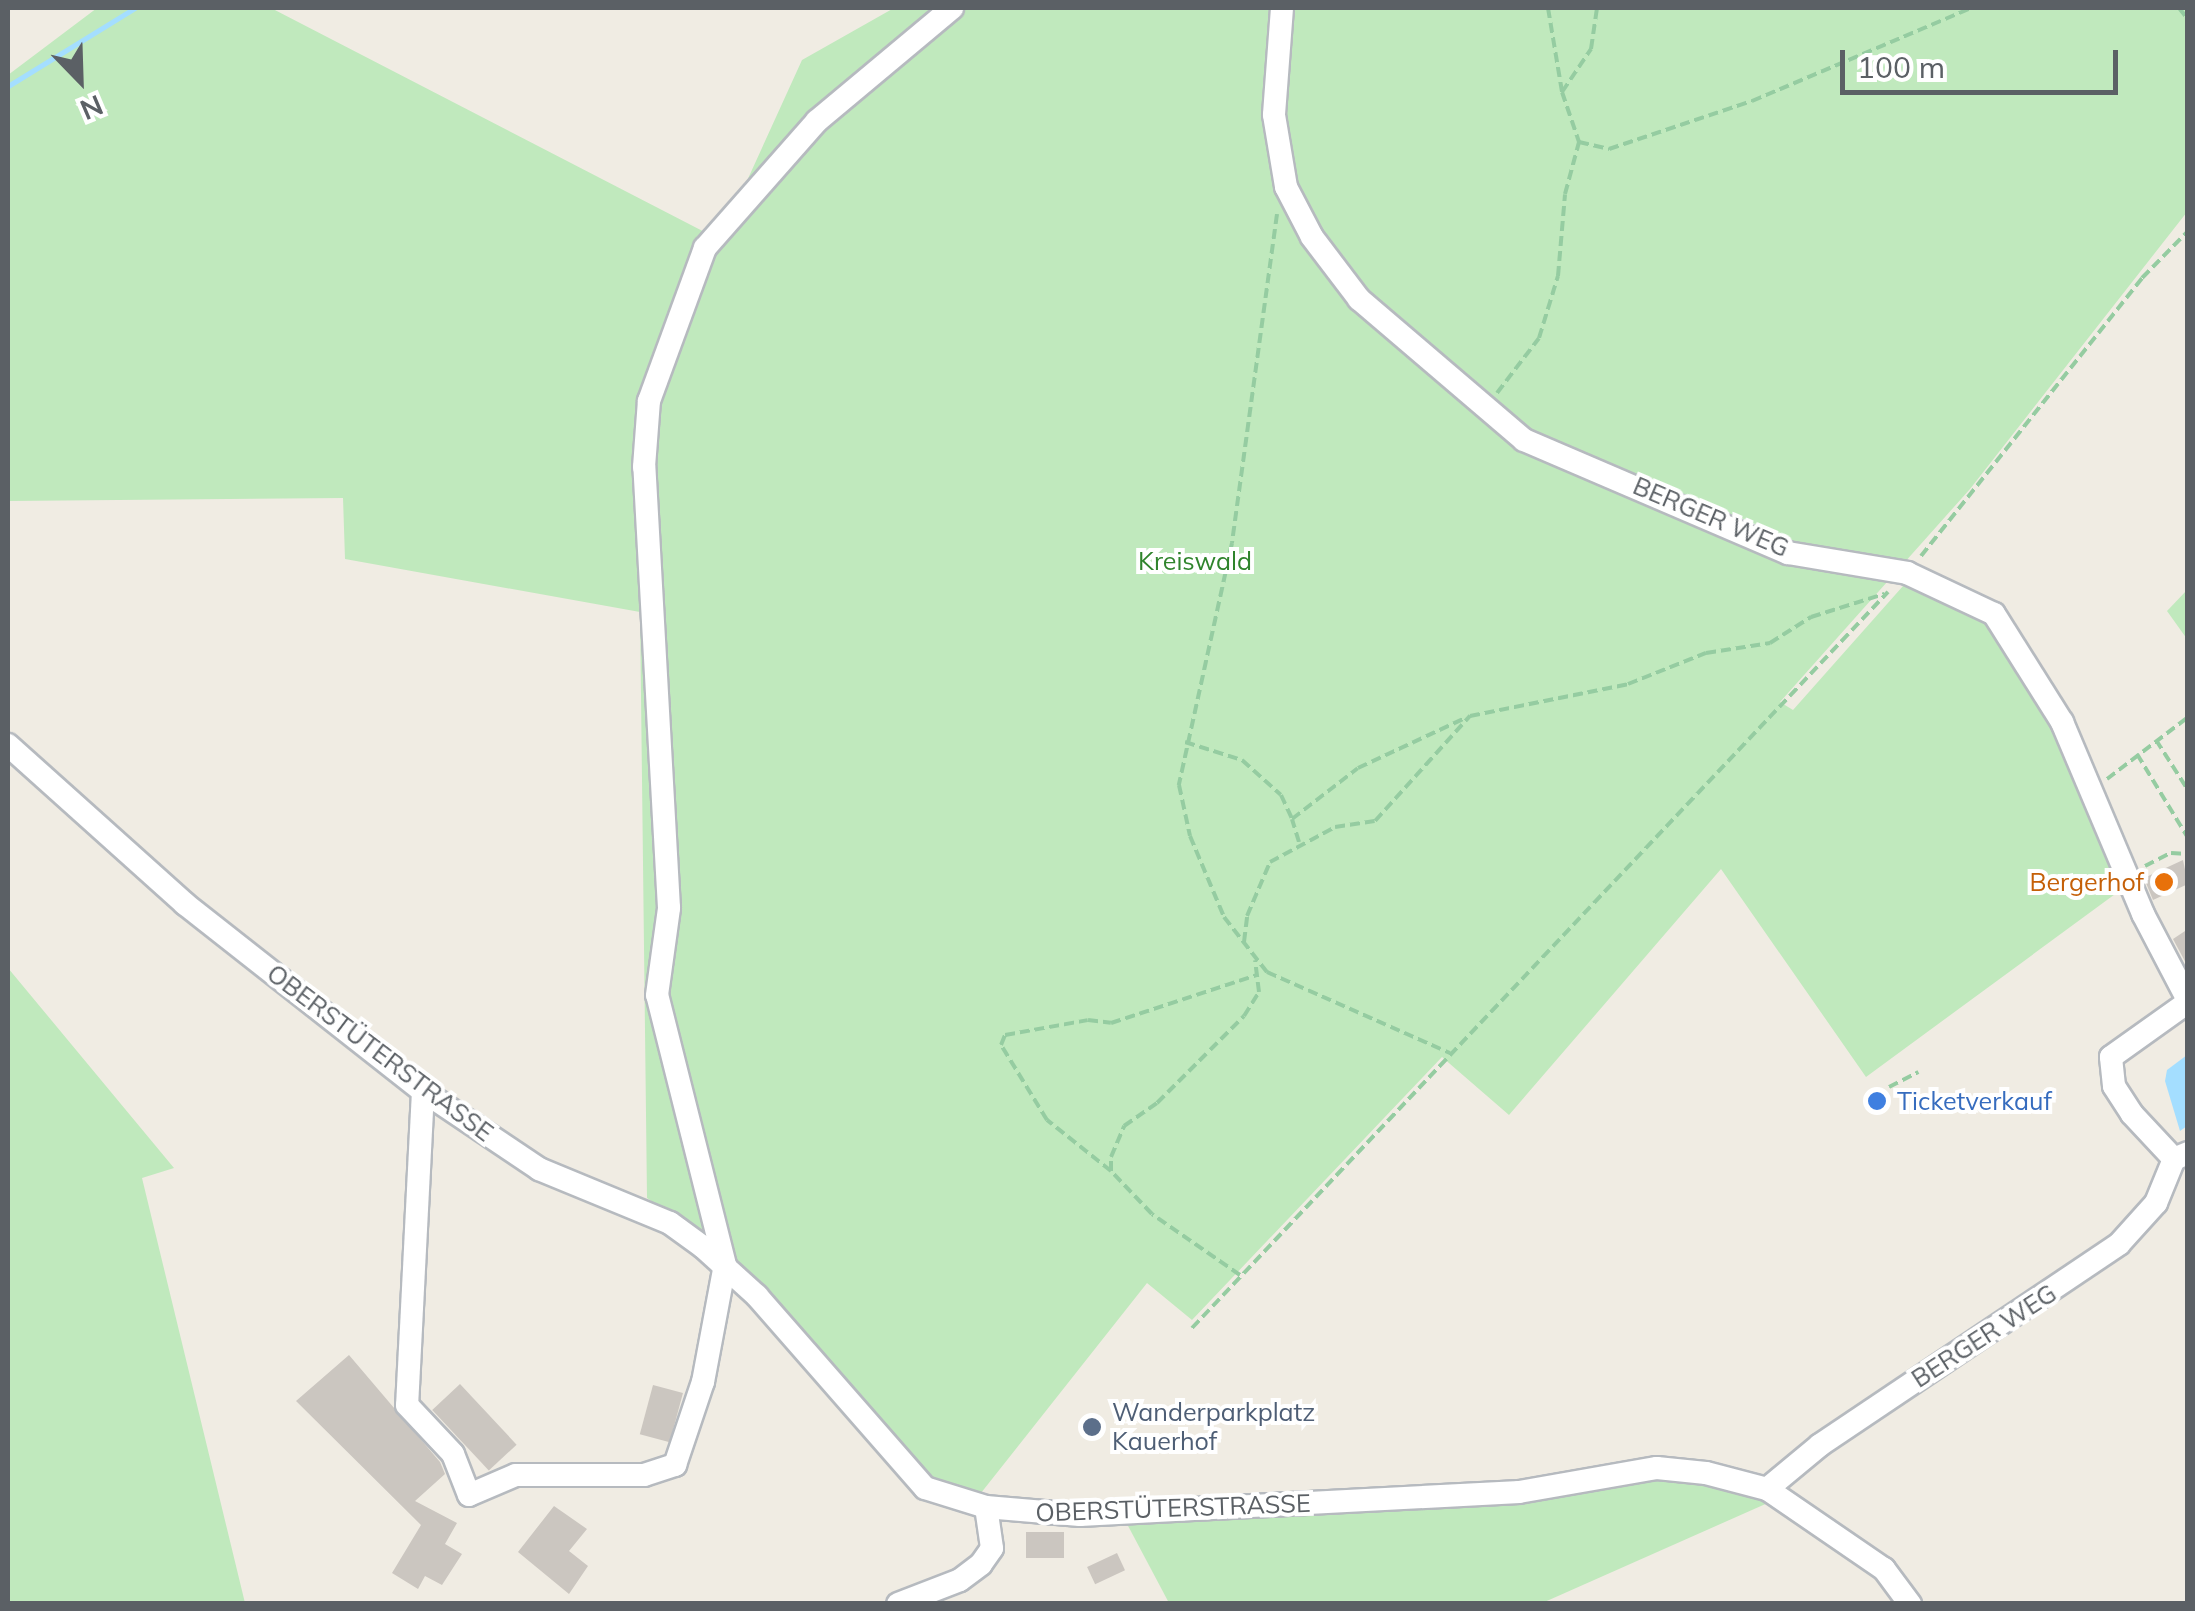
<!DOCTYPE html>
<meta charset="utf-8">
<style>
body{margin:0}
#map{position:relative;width:2195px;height:1611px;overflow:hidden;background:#f0ece3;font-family:Mulish,sans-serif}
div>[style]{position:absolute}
.green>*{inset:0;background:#c0e9bd}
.water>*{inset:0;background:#a4deff}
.stream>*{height:5px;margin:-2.5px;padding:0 2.5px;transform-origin:2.5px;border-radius:2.5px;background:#a4deff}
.building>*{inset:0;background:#cbc6c0;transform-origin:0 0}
.path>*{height:4px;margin-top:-2px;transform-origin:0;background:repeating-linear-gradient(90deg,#95cca1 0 10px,transparent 0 15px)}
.roads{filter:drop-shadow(2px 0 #b6babf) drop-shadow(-2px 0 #b6babf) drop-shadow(0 2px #b6babf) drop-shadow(0 -2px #b6babf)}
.minor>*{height:22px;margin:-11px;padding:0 11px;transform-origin:11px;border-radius:11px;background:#fff}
.dots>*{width:28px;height:28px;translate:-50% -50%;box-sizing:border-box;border:5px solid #fff;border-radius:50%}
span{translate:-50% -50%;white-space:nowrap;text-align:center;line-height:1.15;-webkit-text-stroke:8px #fff;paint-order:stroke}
.street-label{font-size:25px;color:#5b6065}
.park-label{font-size:25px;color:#2f842c}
.food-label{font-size:25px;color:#c56008}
.right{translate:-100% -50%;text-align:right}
.shop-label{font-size:25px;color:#366cbe}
.left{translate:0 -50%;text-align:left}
.service-label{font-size:25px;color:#4e5e75}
.frame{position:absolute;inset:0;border:10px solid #5b6065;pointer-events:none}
.north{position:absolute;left:30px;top:30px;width:100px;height:100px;-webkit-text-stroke:8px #fff;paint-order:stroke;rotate:157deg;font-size:28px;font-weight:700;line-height:40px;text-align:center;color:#5b6065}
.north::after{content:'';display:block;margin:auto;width:35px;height:45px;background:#5b6065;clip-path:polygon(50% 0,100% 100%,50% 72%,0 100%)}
.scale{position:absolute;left:1840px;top:50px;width:278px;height:45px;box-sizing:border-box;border:5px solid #5b6065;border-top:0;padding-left:12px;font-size:30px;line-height:35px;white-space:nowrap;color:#5b6065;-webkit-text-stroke:8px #fff;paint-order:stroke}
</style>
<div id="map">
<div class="green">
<div style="clip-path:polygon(97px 8px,271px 8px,720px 240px,802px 60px,894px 8px,2187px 8px,2187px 212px,1970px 489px,1780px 702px,1793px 710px,1903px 586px,1924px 586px,1991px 616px,2035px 678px,2122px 889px,1866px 1077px,1721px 869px,1509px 1115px,1442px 1057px,1192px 1320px,1147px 1283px,977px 1498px,929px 1485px,705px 1238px,647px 1198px,640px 612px,345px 559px,343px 498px,8px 501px,8px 75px)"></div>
<div style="clip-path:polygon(2187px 590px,2187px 639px,2167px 611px)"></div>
<div style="clip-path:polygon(8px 968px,174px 1168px,142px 1178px,245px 1603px,8px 1603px)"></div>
<div style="clip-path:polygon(1647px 1476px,1727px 1484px,1770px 1502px,1540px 1604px,1169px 1603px,1126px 1522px)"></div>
</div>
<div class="water">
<div style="clip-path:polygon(2187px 1055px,2187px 1126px,2180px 1131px,2165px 1081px,2167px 1070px)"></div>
</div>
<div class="stream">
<div style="left:8px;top:86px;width:149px;rotate:-31.6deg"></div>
</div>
<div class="building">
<div style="clip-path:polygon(2183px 860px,2188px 884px,2153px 900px,2144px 878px)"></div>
<div style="clip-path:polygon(2188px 929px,2188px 967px,2173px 939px)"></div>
<div style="clip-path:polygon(349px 1355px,440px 1462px,445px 1474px,415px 1501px,457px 1523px,445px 1544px,462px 1554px,442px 1585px,425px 1576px,418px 1589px,392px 1573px,421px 1525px,296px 1401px)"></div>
<div style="left:460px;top:1384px;width:83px;height:38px;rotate:47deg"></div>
<div style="left:653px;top:1385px;width:31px;height:51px;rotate:15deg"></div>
<div style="clip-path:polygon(554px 1506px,587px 1529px,569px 1551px,588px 1566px,569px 1594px,518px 1552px)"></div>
<div style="left:1064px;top:1532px;width:26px;height:38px;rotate:90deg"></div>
<div style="left:1117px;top:1553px;width:19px;height:33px;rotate:65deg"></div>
</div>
<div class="path">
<div style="left:1548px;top:8px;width:85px;rotate:80.5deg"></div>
<div style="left:1562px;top:92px;width:53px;rotate:71.2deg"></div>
<div style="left:1579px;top:142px;width:31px;rotate:13deg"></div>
<div style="left:1609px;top:149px;width:151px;rotate:-18.6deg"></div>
<div style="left:1752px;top:101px;width:238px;rotate:-23deg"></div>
<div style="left:2179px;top:8px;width:14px;rotate:51deg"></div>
<div style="left:1562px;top:92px;width:52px;rotate:-56deg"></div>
<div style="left:1591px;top:49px;width:41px;rotate:-81.7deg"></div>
<div style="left:1277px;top:214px;width:332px;rotate:97.8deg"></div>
<div style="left:1232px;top:543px;width:248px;rotate:102.4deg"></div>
<div style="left:1179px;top:785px;width:52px;rotate:77.8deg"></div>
<div style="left:1190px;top:836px;width:88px;rotate:67.2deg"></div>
<div style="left:1224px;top:917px;width:70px;rotate:52deg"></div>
<div style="left:1267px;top:972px;width:200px;rotate:23.9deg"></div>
<div style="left:1497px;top:393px;width:69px;rotate:-52.6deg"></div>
<div style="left:1539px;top:338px;width:65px;rotate:-73deg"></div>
<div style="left:1558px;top:276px;width:82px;rotate:-85.1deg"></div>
<div style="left:1565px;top:194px;width:54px;rotate:-74.9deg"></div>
<div style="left:1921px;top:556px;width:355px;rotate:-51.5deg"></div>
<div style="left:2142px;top:278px;width:66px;rotate:-45.6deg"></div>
<div style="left:2156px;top:740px;width:59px;rotate:57.4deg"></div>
<div style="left:1185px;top:742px;width:60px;rotate:17.5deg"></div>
<div style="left:1242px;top:760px;width:52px;rotate:41.9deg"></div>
<div style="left:1281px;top:795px;width:26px;rotate:65deg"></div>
<div style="left:2137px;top:754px;width:98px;rotate:58.7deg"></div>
<div style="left:2107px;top:779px;width:102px;rotate:-37.4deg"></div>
<div style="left:1299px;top:842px;width:24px;rotate:-107deg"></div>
<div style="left:1292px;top:819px;width:83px;rotate:-37.7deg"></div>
<div style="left:1358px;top:768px;width:118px;rotate:-25deg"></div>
<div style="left:2145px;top:866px;width:29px;rotate:-27deg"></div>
<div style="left:2171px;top:853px;width:17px;rotate:3deg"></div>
<div style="left:1244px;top:942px;width:26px;rotate:-83deg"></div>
<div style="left:1247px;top:916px;width:59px;rotate:-66.9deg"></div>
<div style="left:1270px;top:862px;width:74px;rotate:-28.3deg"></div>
<div style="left:1335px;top:827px;width:40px;rotate:-8.5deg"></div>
<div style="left:1375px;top:821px;width:142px;rotate:-47.9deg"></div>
<div style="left:1470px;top:716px;width:161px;rotate:-11.4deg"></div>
<div style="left:1628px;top:684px;width:84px;rotate:-21.7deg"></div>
<div style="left:1706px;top:653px;width:65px;rotate:-8.9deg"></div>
<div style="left:1770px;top:643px;width:49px;rotate:-32.4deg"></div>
<div style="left:1811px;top:617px;width:77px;rotate:-17.5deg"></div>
<div style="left:1889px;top:1087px;width:33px;rotate:-27deg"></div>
<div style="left:1111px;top:1171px;width:82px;rotate:-141.4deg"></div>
<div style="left:1047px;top:1120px;width:88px;rotate:-121.5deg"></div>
<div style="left:1001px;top:1045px;width:11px;rotate:-68deg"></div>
<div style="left:1005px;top:1035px;width:84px;rotate:-10.2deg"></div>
<div style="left:1088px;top:1020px;width:23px;rotate:7deg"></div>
<div style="left:1111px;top:1023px;width:154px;rotate:-18.2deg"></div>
<div style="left:1240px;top:1275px;width:107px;rotate:-145.3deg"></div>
<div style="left:1152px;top:1214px;width:59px;rotate:-133.6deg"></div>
<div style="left:1111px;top:1171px;width:14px;rotate:-90deg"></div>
<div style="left:1111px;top:1157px;width:34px;rotate:-67deg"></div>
<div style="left:1124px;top:1126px;width:40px;rotate:-34.9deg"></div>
<div style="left:1157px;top:1103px;width:123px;rotate:-45deg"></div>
<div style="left:1244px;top:1016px;width:28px;rotate:-58deg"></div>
<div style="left:1259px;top:992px;width:32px;rotate:-97deg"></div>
<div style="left:1192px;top:1328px;width:1013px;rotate:-46.6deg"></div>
</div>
<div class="roads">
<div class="minor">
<div style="left:1282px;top:8px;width:107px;rotate:94.3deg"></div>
<div style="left:1274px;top:115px;width:73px;rotate:80.5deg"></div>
<div style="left:1286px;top:187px;width:56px;rotate:62.5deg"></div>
<div style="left:1312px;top:237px;width:78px;rotate:52.8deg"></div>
<div style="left:1359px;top:299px;width:217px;rotate:40.5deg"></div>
<div style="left:1524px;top:440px;width:287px;rotate:23.2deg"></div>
<div style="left:1788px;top:553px;width:121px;rotate:9.5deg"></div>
<div style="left:1907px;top:573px;width:96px;rotate:25.2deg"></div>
<div style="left:1994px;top:614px;width:128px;rotate:57.8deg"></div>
<div style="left:2062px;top:722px;width:208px;rotate:67.1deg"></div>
<div style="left:2143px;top:914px;width:97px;rotate:62.4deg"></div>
<div style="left:8px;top:745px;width:238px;rotate:41.9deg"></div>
<div style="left:185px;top:904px;width:303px;rotate:38.2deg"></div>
<div style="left:423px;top:1091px;width:140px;rotate:33.9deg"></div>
<div style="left:539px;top:1169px;width:142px;rotate:22.4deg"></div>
<div style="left:670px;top:1223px;width:41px;rotate:36deg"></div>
<div style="left:703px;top:1247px;width:73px;rotate:42.2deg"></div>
<div style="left:757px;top:1296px;width:255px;rotate:48.8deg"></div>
<div style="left:925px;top:1488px;width:64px;rotate:17.3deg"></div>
<div style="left:986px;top:1507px;width:94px;rotate:4.9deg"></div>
<div style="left:1080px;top:1515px;width:440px;rotate:-3deg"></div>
<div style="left:1519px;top:1492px;width:140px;rotate:-9.9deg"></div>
<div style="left:1657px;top:1468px;width:49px;rotate:5.8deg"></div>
<div style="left:1706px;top:1473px;width:63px;rotate:14.7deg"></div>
<div style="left:1767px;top:1489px;width:142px;rotate:34.4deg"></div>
<div style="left:1884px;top:1569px;width:44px;rotate:53.4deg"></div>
<div style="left:423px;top:1091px;width:314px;rotate:92.9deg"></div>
<div style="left:407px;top:1405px;width:67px;rotate:46.8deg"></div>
<div style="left:453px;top:1454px;width:44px;rotate:68.7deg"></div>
<div style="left:469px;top:1495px;width:51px;rotate:-23.1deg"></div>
<div style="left:516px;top:1475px;width:128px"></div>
<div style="left:644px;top:1475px;width:33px;rotate:-18deg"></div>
<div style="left:675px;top:1465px;width:88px;rotate:-71.4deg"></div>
<div style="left:703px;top:1382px;width:119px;rotate:-79.4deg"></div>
<div style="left:725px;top:1265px;width:278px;rotate:-104.1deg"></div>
<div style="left:657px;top:995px;width:88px;rotate:-82.1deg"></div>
<div style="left:669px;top:908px;width:442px;rotate:-93.2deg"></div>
<div style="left:644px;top:467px;width:66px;rotate:-85.7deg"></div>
<div style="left:649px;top:401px;width:163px;rotate:-69.9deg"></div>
<div style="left:705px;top:248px;width:169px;rotate:-48.6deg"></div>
<div style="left:817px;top:121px;width:176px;rotate:-39.9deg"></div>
<div style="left:2174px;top:1159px;width:62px;rotate:-133deg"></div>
<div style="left:2132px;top:1114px;width:33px;rotate:-123deg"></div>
<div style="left:2114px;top:1086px;width:29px;rotate:-96deg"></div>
<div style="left:2111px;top:1057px;width:95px;rotate:-35.5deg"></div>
<div style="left:1767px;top:1489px;width:69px;rotate:-39.7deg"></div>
<div style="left:1820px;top:1445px;width:360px;rotate:-33.9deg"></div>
<div style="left:2119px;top:1244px;width:55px;rotate:-47.9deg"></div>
<div style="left:2156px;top:1203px;width:48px;rotate:-67.8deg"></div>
<div style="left:2174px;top:1159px;width:15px;rotate:-23deg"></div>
<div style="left:898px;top:1604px;width:66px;rotate:-21.2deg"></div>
<div style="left:960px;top:1580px;width:26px;rotate:-37deg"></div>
<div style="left:981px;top:1564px;width:19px;rotate:-55deg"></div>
<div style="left:992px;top:1548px;width:41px;rotate:-98.3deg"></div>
</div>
</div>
<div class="dots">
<div style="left:2164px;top:882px;background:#e8710a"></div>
<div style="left:1877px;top:1101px;background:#3f7fe0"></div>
<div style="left:1092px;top:1427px;background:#5c6f8a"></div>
</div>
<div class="street-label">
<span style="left:1711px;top:517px;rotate:23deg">BERGER WEG</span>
<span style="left:380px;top:1053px;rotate:37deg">OBERSTÜTERSTRASSE</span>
<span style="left:1984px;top:1336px;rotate:-33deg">BERGER WEG</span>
<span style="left:1173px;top:1508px;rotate:-2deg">OBERSTÜTERSTRASSE</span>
</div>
<div class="park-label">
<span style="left:1195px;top:561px">Kreiswald</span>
</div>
<div class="food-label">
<span class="right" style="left:2144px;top:882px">Bergerhof</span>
</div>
<div class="shop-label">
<span class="left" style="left:1897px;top:1101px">Ticketverkauf</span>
</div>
<div class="service-label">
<span class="left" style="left:1112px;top:1427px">Wanderparkplatz<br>Kauerhof</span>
</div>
<div class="frame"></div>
<div class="north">N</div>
<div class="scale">100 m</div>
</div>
